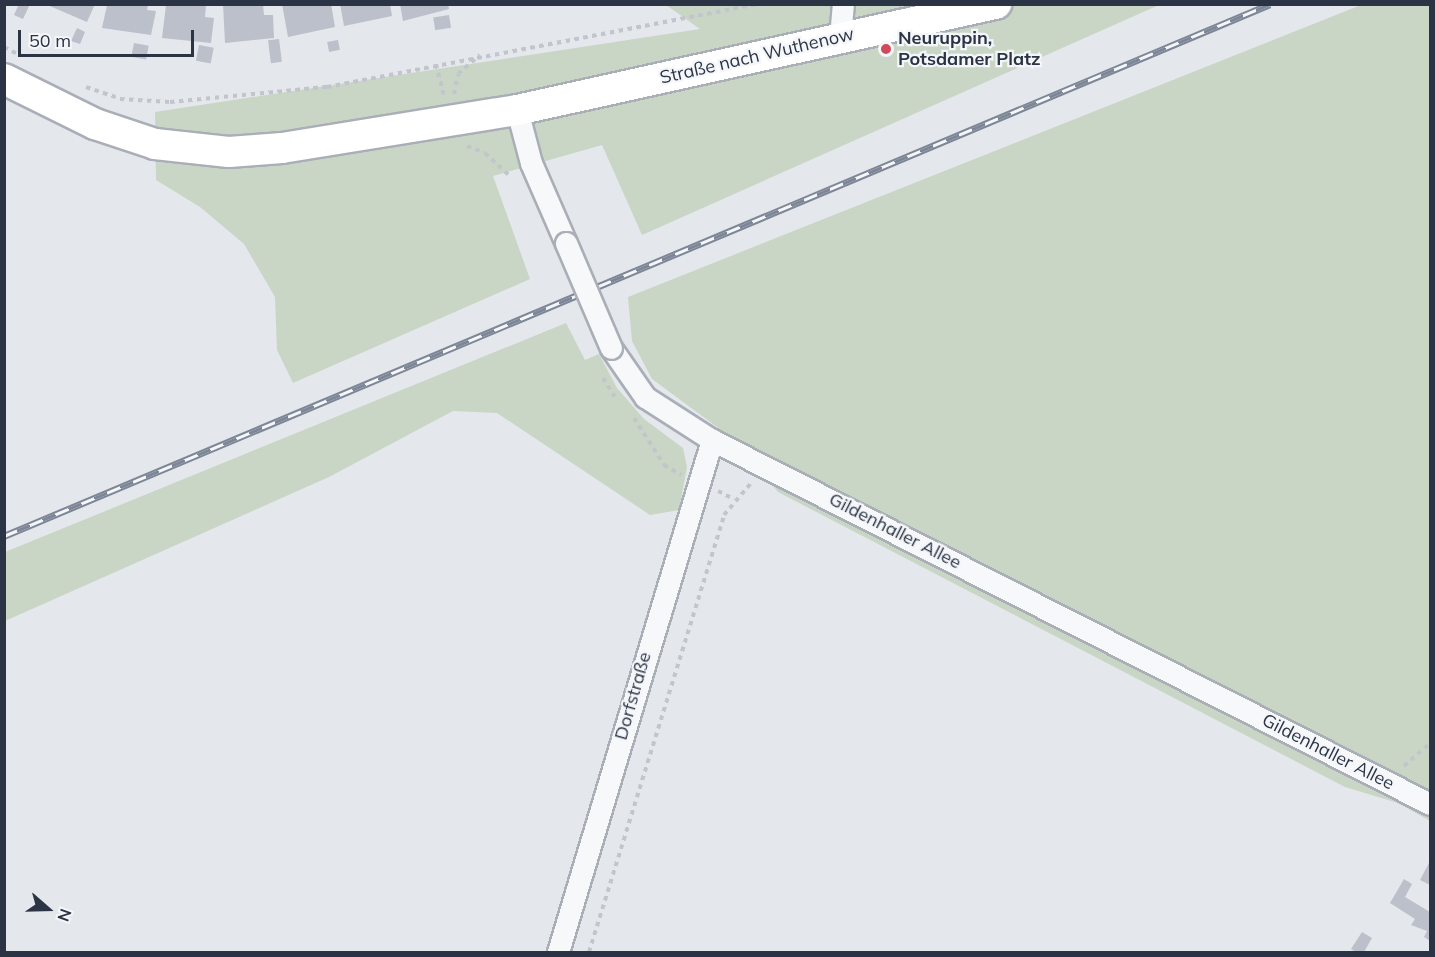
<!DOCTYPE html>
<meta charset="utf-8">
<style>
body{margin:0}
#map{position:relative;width:1435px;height:957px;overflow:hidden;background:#e4e7ec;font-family:Mulish,sans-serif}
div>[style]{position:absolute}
.green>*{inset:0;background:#c9d6c5}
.building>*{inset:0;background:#bbc0ca;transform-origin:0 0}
.path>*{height:4px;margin-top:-2px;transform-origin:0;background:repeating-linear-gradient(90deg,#c2c5cb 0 4.5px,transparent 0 9px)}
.roads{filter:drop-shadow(2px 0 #a9aeb7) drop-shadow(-2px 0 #a9aeb7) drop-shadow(0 2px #a9aeb7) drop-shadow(0 -2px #a9aeb7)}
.minor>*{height:21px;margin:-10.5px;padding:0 10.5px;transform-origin:10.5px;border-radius:10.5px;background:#f7f8fa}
.secondary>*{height:30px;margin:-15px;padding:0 15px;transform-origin:15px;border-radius:15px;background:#fff}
.rail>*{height:7px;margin-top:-3.5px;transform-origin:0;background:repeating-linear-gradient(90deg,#f4f6f9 0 14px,#7d8696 0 28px);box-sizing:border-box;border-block:2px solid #7d8696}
.bridges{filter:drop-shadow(2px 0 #a9aeb7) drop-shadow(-2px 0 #a9aeb7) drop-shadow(0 2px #a9aeb7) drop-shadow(0 -2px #a9aeb7)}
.minor-bridge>*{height:21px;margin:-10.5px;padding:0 10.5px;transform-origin:10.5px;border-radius:10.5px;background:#f7f8fa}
.dots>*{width:16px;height:16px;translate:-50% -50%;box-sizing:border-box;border:3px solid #f4f6f9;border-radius:50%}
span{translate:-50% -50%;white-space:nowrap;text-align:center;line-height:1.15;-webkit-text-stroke:4.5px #f4f6f9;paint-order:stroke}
.poi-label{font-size:18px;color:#2b3445;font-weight:700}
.left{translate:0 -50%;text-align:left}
.street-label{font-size:18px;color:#2b3445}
.frame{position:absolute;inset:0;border:6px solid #2b3445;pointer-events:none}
.north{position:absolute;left:18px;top:879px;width:60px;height:60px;-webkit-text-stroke:4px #f4f6f9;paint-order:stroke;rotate:110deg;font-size:16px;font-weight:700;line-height:24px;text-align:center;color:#2b3445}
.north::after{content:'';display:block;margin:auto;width:21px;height:27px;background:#2b3445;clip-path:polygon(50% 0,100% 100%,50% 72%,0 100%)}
.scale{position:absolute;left:18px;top:30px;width:176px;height:27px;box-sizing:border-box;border:3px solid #2b3445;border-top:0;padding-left:8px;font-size:18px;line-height:21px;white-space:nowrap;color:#2b3445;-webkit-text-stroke:4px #f4f6f9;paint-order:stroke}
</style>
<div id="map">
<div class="green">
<div style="clip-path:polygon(666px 5px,1159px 5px,642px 235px,602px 145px,493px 176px,530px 279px,293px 383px,277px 350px,275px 297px,244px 244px,200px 207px,156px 180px,155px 112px,700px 29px)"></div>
<div style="clip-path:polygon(1361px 5px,1430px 5px,1430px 821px,1398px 803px,1345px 787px,778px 492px,736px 441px,652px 379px,632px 341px,628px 297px)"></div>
<div style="clip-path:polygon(566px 323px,585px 360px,599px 354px,617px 388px,644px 419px,683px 448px,687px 467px,679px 510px,650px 515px,497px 413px,453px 411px,329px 477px,5px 621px,5px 552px)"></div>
</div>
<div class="building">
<div style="clip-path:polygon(19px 4px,30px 4px,23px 19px,14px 15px)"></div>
<div style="clip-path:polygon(45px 4px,95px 4px,87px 22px)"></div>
<div style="clip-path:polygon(223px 4px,263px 4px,264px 15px,273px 15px,274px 38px,225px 43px)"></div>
<div style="clip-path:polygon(282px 4px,331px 4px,335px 27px,288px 37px)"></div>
<div style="clip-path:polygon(340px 4px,390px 4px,392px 16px,344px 26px)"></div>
<div style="clip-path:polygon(400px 4px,448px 4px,449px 9px,403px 21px)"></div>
<div style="clip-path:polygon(107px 5px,148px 5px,147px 10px,156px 11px,151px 35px,102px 28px)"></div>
<div style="clip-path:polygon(166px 5px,206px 5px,205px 17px,214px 18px,211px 43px,162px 38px)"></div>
<div style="left:449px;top:15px;width:13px;height:16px;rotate:81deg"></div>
<div style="clip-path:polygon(77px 28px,85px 32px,80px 44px,71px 41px)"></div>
<div style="left:279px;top:39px;width:23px;height:11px;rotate:83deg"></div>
<div style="left:338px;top:40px;width:10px;height:11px;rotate:79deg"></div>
<div style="left:134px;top:43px;width:15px;height:14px;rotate:11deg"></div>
<div style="left:199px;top:45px;width:15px;height:16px;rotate:11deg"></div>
<div style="clip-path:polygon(1430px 861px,1430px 885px,1420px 880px)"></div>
<div style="clip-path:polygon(1404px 879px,1412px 884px,1405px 897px,1430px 912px,1430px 941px,1424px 937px,1427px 931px,1411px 925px,1415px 919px,1390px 903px)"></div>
<div style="clip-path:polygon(1362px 932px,1372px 938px,1364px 952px,1356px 952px,1351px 949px)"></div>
</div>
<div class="path">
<div style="left:4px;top:47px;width:15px;rotate:28deg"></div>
<div style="left:436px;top:64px;width:32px;rotate:76deg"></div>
<div style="left:86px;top:87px;width:36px;rotate:19deg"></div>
<div style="left:120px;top:99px;width:50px;rotate:3.4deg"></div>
<div style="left:170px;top:102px;width:158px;rotate:-5.5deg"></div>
<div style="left:327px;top:87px;width:439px;rotate:-10.9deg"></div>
<div style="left:454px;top:94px;width:20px;rotate:-79deg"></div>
<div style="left:458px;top:74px;width:29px;rotate:-41deg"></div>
<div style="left:467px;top:146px;width:19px;rotate:21deg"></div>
<div style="left:485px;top:153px;width:35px;rotate:43deg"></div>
<div style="left:603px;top:378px;width:22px;rotate:58deg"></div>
<div style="left:634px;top:418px;width:56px;rotate:57.4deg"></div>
<div style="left:664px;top:465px;width:20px;rotate:30deg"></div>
<div style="left:718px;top:491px;width:18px;rotate:27deg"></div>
<div style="left:1404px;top:766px;width:35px;rotate:-41deg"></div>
<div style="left:589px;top:952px;width:457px;rotate:-72.8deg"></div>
<div style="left:724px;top:515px;width:42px;rotate:-49.8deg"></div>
</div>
<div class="roads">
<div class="minor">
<div style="left:840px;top:37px;width:33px;rotate:-85deg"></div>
<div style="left:517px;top:110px;width:55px;rotate:75.2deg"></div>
<div style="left:531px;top:163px;width:87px;rotate:66.4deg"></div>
<div style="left:611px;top:348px;width:60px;rotate:55.2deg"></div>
<div style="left:645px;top:397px;width:80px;rotate:32.7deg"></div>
<div style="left:712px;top:440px;width:805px;rotate:26.88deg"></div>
<div style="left:558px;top:952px;width:535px;rotate:-73.26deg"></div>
</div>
<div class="secondary">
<div style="left:4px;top:79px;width:102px;rotate:26.3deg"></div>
<div style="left:95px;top:124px;width:63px;rotate:18.4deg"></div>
<div style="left:155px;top:144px;width:74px;rotate:6.2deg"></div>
<div style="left:229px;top:152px;width:53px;rotate:-4.3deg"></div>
<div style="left:282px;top:148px;width:238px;rotate:-9.2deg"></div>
<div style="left:517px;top:110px;width:491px;rotate:-12.5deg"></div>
</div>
</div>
<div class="rail">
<div style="left:4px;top:536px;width:1373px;rotate:-22.79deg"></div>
</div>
<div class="bridges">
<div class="minor-bridge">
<div style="left:566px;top:243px;width:114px;rotate:66.8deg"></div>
</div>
</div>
<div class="dots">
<div style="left:886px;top:49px;background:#d1495b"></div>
</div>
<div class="poi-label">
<span class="left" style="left:898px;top:49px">Neuruppin,<br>Potsdamer Platz</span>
</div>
<div class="street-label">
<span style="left:757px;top:56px;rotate:-13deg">Straße nach Wuthenow</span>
<span style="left:895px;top:531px;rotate:27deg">Gildenhaller Allee</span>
<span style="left:633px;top:696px;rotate:-74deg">Dorfstraße</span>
<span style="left:1328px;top:752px;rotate:27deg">Gildenhaller Allee</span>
</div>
<div class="frame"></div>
<div class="north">N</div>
<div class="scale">50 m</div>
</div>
